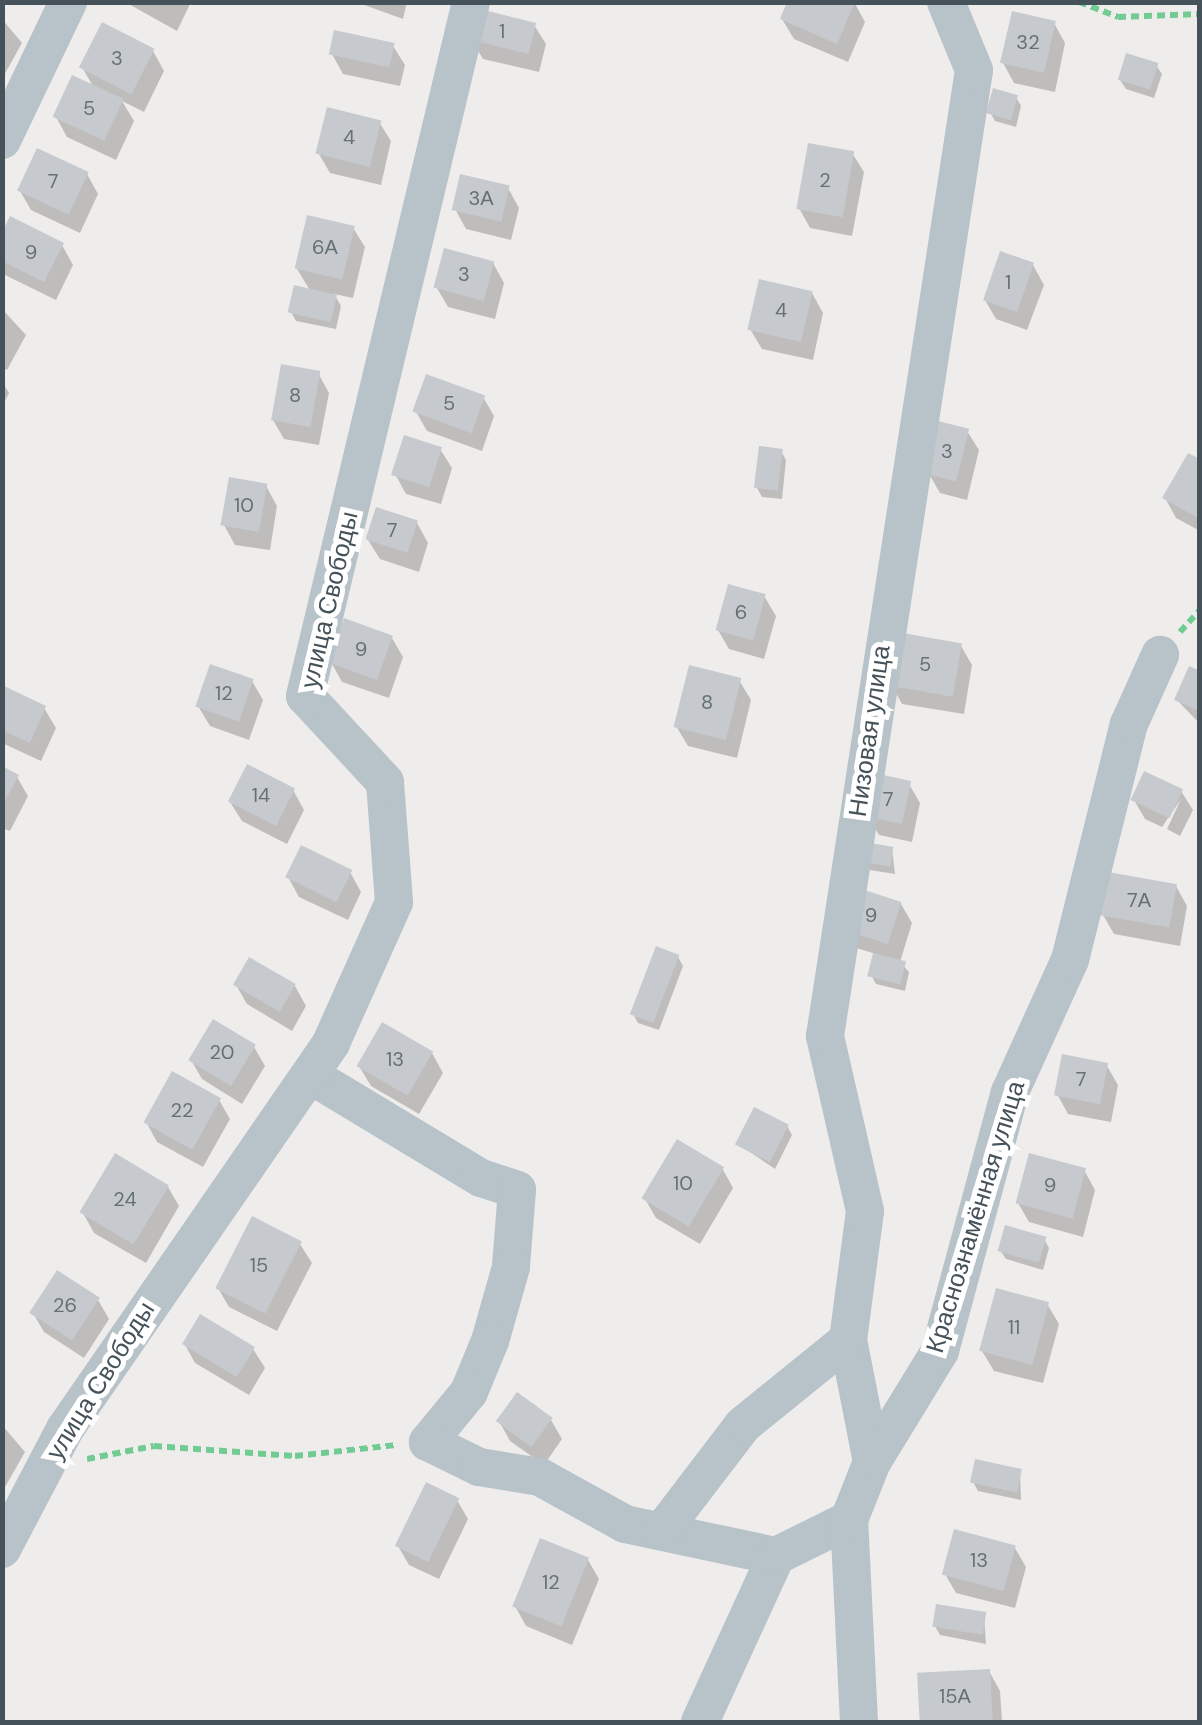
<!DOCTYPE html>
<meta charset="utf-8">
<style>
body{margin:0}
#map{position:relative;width:1202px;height:1725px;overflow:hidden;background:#efecec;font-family:"DM Sans",sans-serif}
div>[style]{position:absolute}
.shadow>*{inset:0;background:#0003}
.building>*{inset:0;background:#c6cacf;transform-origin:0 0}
.path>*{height:6px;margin-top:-3px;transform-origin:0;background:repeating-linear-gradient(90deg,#72cb93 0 8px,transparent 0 13px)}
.minor>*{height:38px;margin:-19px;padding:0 19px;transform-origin:19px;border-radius:19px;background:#b7c3c9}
span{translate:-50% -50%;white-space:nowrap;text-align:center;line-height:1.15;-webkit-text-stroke:10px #fff;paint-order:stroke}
.number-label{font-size:20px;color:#657076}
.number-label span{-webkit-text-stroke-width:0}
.street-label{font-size:25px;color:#455259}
.frame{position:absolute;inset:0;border:5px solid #455259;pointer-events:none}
</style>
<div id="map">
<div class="shadow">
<div style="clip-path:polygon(125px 2px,191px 2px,177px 31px)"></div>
<div style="clip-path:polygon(356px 2px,407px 2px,403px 19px)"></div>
<div style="clip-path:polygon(854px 2px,865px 22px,848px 62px,794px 39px,782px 19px)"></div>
<div style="clip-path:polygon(2px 19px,22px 43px,2px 79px)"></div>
<div style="clip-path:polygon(1054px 23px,1065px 43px,1055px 92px,1014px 83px,1003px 63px)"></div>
<div style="clip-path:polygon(534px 25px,546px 44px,539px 72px,483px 59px,471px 39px)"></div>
<div style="clip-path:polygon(393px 46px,405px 65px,400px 86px,343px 74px,332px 54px)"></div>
<div style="clip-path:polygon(153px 51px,164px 71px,144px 112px,122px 101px,134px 121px,116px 160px,67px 137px,56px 117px,94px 88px,82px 67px)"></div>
<div style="clip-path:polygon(1156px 65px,1162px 74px,1154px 98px,1126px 89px,1120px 80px)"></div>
<div style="clip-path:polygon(1016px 97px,1021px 106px,1016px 127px,995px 121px,990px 112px)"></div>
<div style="clip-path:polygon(379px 122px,391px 141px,381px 185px,330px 173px,319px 154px)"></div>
<div style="clip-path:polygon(852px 153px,864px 172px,852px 236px,810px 228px,799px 208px)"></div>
<div style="clip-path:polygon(87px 174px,98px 194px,80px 233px,31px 210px,20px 191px)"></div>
<div style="clip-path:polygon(508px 188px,519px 208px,511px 240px,466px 229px,455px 209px)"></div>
<div style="clip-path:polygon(353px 228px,365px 247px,353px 298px,334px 294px,341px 306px,336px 329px,296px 321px,291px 312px,311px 292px,297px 269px)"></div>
<div style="clip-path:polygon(2px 238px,62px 245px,73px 265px,56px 300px,5px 275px)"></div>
<div style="clip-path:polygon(493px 263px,504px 283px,495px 319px,448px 307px,437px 288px)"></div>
<div style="clip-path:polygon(1033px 265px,1044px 285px,1027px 330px,996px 319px,985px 300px)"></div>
<div style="clip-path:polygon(812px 293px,823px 313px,813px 360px,762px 349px,750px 329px)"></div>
<div style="clip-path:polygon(2px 309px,26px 335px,7px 370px,2px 368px)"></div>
<div style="clip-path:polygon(318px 373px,329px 393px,319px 445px,284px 439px,273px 420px)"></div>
<div style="clip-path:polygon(2px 381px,9px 393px,2px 407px)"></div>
<div style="clip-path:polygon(483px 397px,494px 416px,482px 451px,427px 431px,416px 412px)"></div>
<div style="clip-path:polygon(967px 431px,979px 450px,967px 500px,940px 493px,929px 474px)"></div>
<div style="clip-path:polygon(440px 449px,452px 468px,441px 504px,406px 494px,395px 474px)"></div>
<div style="clip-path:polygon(781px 451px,786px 460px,782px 499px,762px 497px,757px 488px)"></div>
<div style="clip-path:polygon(1200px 462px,1200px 531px,1176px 518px,1165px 498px)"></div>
<div style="clip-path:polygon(266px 486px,277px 506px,270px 550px,235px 545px,224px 525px)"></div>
<div style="clip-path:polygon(417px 523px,428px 543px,419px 572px,380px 559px,368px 540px)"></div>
<div style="clip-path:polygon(764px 596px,776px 616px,764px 659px,729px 649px,718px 630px)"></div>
<div style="clip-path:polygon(392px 638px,403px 657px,389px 698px,342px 682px,331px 662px)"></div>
<div style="clip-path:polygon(961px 646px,972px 665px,964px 714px,902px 704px,891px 684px)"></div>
<div style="clip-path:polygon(1200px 673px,1200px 724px,1177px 700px)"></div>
<div style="clip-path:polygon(739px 680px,751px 700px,737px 758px,688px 746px,676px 726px)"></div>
<div style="clip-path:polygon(252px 681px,263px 700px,249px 740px,210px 726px,198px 706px)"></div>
<div style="clip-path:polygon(5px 690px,44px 708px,56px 728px,41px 761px,2px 743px)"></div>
<div style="clip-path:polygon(2px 769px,17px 777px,28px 796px,10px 831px,2px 828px)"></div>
<div style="clip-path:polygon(909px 784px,920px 803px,912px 842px,879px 835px,868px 816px)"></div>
<div style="clip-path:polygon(293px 790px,304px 810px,287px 844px,242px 821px,230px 802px)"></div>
<div style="clip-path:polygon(1181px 791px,1193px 810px,1180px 836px,1167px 829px,1181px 799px,1162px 827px,1145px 819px,1134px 800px)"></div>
<div style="clip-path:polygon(892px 849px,895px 874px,870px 870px,865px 861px)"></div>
<div style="clip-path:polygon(350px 872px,361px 892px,348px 920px,299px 897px,288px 877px)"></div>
<div style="clip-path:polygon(1176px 886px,1187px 906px,1180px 946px,1114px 934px,1103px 915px)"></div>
<div style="clip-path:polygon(901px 904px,912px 923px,900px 962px,909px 972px,905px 991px,876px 984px,871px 975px,876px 954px,853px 947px,842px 928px)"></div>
<div style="clip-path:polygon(678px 957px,683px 966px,659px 1030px,638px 1023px,633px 1014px)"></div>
<div style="clip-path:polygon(236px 985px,295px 986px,306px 1006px,292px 1031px,247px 1004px)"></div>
<div style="clip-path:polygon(254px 1047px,265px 1066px,242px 1104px,202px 1079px,191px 1060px)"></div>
<div style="clip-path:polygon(432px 1053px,443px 1073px,419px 1114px,371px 1086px,359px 1066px)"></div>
<div style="clip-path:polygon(1107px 1066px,1118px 1085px,1111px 1122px,1068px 1114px,1057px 1094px)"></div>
<div style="clip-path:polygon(219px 1100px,230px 1119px,203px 1167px,157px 1142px,146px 1122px)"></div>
<div style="clip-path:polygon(787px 1126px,792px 1135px,775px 1169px,738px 1144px)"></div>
<div style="clip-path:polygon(722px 1168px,733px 1188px,700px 1244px,656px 1218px,645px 1199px)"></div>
<div style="clip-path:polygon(1084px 1170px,1095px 1190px,1083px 1237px,1029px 1222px,1018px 1203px)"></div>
<div style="clip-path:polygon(168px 1187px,179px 1206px,146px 1263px,94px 1233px,83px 1213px)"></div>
<div style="clip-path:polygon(1044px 1239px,1049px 1248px,1043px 1270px,1006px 1259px,1000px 1250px)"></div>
<div style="clip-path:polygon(300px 1244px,312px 1263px,277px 1331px,229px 1307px,218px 1288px)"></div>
<div style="clip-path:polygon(98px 1300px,109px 1319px,84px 1358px,44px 1332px,33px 1313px)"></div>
<div style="clip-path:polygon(1047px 1304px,1059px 1324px,1043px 1383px,994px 1371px,982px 1351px)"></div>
<div style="clip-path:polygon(184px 1343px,253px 1349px,265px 1368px,249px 1395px,195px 1363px)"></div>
<div style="clip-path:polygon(551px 1420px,562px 1439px,544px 1465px,510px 1441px,499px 1421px)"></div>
<div style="clip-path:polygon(2px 1425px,25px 1452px,4px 1489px,2px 1489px)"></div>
<div style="clip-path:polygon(1020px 1471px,1021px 1500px,978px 1491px,973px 1482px)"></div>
<div style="clip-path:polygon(457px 1500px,468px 1519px,439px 1579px,409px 1565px,398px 1546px)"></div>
<div style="clip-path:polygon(1015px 1548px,1026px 1567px,1015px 1608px,956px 1593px,945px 1574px)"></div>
<div style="clip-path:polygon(588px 1560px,599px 1579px,572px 1645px,526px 1626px,515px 1606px)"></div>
<div style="clip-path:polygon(984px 1615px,986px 1644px,940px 1635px,935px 1626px)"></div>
<div style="clip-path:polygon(989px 1671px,1000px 1691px,1002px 1722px,922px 1722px,920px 1675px)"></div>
</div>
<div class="building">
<div style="clip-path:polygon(787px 2px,855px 2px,837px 44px,780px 19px)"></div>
<div style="left:476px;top:8px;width:62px;height:32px;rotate:14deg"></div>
<div style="left:1012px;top:11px;width:45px;height:53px;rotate:13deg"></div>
<div style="left:102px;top:22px;width:59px;height:51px;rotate:27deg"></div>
<div style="left:334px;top:30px;width:62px;height:25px;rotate:12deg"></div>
<div style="left:1126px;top:53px;width:34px;height:28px;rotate:17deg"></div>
<div style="left:72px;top:75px;width:57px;height:46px;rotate:25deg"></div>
<div style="left:993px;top:88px;width:26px;height:26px;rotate:16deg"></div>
<div style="left:327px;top:107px;width:56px;height:48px;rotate:14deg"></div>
<div style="left:808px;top:143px;width:47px;height:67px;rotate:10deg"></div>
<div style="left:37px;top:148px;width:57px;height:47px;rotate:25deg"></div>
<div style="left:460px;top:174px;width:51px;height:37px;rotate:13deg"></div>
<div style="left:307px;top:215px;width:49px;height:55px;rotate:13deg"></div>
<div style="clip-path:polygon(10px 216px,64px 243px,44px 282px,2px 261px,2px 232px)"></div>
<div style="left:444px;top:248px;width:52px;height:41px;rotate:15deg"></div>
<div style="left:1000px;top:251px;width:36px;height:52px;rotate:19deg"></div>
<div style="left:759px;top:279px;width:55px;height:52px;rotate:13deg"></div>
<div style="left:294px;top:285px;width:44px;height:28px;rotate:13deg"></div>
<div style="left:281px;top:364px;width:40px;height:57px;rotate:10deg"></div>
<div style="left:426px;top:374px;width:63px;height:40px;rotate:20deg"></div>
<div style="left:938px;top:421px;width:32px;height:54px;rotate:14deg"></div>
<div style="left:404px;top:435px;width:40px;height:42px;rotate:18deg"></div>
<div style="left:759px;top:446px;width:24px;height:42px;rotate:7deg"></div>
<div style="clip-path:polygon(1188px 453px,1200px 459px,1200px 519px,1162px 498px)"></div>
<div style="left:229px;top:477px;width:39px;height:49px;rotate:10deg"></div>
<div style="left:376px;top:507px;width:44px;height:34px;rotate:18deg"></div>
<div style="left:728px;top:584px;width:39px;height:48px;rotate:15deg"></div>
<div style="left:344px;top:618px;width:52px;height:47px;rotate:20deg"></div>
<div style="left:897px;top:632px;width:66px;height:54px;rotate:10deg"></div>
<div style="left:210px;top:664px;width:46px;height:45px;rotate:19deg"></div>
<div style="left:689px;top:665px;width:54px;height:64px;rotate:14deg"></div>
<div style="clip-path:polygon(1189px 666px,1200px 671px,1200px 711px,1174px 700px)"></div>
<div style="clip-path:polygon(4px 686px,46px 706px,30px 743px,2px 730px)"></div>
<div style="left:247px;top:764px;width:54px;height:42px;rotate:27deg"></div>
<div style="clip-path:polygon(2px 766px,19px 775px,2px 806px)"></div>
<div style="left:1144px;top:771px;width:43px;height:32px;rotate:25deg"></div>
<div style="left:874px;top:773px;width:38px;height:44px;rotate:12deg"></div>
<div style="left:865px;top:842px;width:29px;height:20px;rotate:10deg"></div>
<div style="left:301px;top:845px;width:57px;height:36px;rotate:26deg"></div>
<div style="left:1108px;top:872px;width:70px;height:44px;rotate:10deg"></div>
<div style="left:852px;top:886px;width:52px;height:44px;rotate:18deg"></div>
<div style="left:656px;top:946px;width:25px;height:73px;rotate:21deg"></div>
<div style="left:873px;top:953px;width:34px;height:24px;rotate:14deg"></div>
<div style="left:249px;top:957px;width:54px;height:32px;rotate:30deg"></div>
<div style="left:213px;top:1019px;width:50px;height:48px;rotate:31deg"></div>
<div style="left:382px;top:1022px;width:59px;height:51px;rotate:30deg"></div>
<div style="left:1062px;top:1054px;width:47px;height:42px;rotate:11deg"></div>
<div style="left:172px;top:1071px;width:56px;height:59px;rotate:29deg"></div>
<div style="left:754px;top:1107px;width:39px;height:42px;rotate:27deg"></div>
<div style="left:677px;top:1139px;width:55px;height:69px;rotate:31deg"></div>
<div style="left:115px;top:1153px;width:63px;height:69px;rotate:31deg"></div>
<div style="left:1029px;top:1153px;width:59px;height:52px;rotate:15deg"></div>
<div style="left:252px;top:1216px;width:56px;height:81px;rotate:27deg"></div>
<div style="left:1005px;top:1225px;width:43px;height:27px;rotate:16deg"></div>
<div style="left:57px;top:1270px;width:51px;height:51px;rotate:33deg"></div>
<div style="left:996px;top:1288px;width:55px;height:65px;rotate:15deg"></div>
<div style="left:200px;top:1314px;width:64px;height:35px;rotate:31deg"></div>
<div style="left:517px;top:1392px;width:44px;height:36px;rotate:36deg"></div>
<div style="left:975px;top:1459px;width:48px;height:24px;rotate:12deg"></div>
<div style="left:426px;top:1482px;width:37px;height:71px;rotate:26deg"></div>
<div style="left:954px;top:1529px;width:64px;height:47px;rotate:15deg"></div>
<div style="left:540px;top:1538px;width:53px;height:74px;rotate:22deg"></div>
<div style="left:936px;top:1604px;width:51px;height:23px;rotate:9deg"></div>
<div style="left:990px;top:1669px;width:52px;height:73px;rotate:87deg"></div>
</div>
<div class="path">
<div style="left:1079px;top:2px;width:42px;rotate:21deg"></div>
<div style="left:1118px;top:17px;width:82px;rotate:-2.1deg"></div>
<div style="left:1180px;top:632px;width:30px;rotate:-48deg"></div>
<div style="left:87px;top:1459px;width:68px;rotate:-11deg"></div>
<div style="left:154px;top:1446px;width:141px;rotate:4.1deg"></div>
<div style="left:295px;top:1456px;width:103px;rotate:-6.2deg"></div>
</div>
<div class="minor">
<div style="left:2px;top:140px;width:153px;rotate:-64.4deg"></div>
<div style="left:310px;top:1075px;width:200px;rotate:31.1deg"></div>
<div style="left:481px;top:1178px;width:38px;rotate:18deg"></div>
<div style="left:517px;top:1190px;width:77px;rotate:94.5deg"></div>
<div style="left:511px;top:1267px;width:77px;rotate:105.8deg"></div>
<div style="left:490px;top:1341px;width:55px;rotate:112.4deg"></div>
<div style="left:469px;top:1392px;width:65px;rotate:129.4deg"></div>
<div style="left:428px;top:1442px;width:57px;rotate:26.1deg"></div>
<div style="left:479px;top:1467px;width:62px;rotate:9.3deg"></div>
<div style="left:540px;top:1477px;width:97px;rotate:28.9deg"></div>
<div style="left:625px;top:1524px;width:154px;rotate:12deg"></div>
<div style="left:872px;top:1462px;width:124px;rotate:-101.1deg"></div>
<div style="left:848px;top:1340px;width:130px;rotate:-82.5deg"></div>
<div style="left:865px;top:1211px;width:180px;rotate:-102.9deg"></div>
<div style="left:825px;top:1036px;width:977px;rotate:-81.23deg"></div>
<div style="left:974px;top:70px;width:74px;rotate:-112.4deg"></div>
<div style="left:662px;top:1531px;width:133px;rotate:-52.6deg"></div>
<div style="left:743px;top:1425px;width:135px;rotate:-39deg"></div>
<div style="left:2px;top:1549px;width:136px;rotate:-62.3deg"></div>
<div style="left:65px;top:1429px;width:469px;rotate:-55.4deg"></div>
<div style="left:331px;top:1043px;width:154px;rotate:-65.9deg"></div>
<div style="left:394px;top:902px;width:120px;rotate:-94.3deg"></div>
<div style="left:385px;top:782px;width:117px;rotate:-132.9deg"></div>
<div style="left:305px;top:696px;width:714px;rotate:-76.55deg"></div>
<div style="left:700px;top:1722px;width:183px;rotate:-65.4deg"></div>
<div style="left:776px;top:1556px;width:81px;rotate:-26.3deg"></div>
<div style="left:859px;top:1722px;width:202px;rotate:-92.8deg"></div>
<div style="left:849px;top:1520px;width:62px;rotate:-68.4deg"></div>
<div style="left:872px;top:1462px;width:130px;rotate:-58.5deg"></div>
<div style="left:940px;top:1351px;width:268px;rotate:-74.9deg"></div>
<div style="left:1010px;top:1092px;width:145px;rotate:-65.6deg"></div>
<div style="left:1070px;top:960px;width:243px;rotate:-76deg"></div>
<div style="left:1129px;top:724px;width:76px;rotate:-65.8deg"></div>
</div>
<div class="number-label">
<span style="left:502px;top:31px">1</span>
<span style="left:1028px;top:42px">32</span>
<span style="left:117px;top:58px">3</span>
<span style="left:89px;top:108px">5</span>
<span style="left:349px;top:137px">4</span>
<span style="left:825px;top:180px">2</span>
<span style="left:53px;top:181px">7</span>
<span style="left:481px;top:198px">3А</span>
<span style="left:325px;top:247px">6А</span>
<span style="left:31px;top:252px">9</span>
<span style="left:464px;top:274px">3</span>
<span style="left:1008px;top:282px">1</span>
<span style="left:781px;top:310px">4</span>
<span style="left:295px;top:395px">8</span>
<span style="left:449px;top:403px">5</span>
<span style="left:947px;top:451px">3</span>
<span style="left:244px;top:505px">10</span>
<span style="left:392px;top:530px">7</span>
<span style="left:741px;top:612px">6</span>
<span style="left:361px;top:649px">9</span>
<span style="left:925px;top:664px">5</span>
<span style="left:224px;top:693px">12</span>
<span style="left:707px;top:702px">8</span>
<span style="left:261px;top:795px">14</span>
<span style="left:888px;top:799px">7</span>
<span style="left:1139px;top:900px">7А</span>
<span style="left:871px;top:915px">9</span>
<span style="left:222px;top:1052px">20</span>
<span style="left:395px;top:1059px">13</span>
<span style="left:1081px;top:1079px">7</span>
<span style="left:182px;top:1110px">22</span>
<span style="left:683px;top:1183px">10</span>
<span style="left:1050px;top:1185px">9</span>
<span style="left:125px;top:1199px">24</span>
<span style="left:259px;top:1265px">15</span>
<span style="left:65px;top:1305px">26</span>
<span style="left:1014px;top:1327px">11</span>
<span style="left:979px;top:1560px">13</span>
<span style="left:551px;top:1582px">12</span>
<span style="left:955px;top:1696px">15А</span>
</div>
<div class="street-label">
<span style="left:330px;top:600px;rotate:-77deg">улица Свободы</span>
<span style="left:870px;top:731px;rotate:-82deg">Низовая улица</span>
<span style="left:976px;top:1217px;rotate:-73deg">Краснознамённая улица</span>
<span style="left:101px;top:1381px;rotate:-58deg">улица Свободы</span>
</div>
<div class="frame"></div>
</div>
